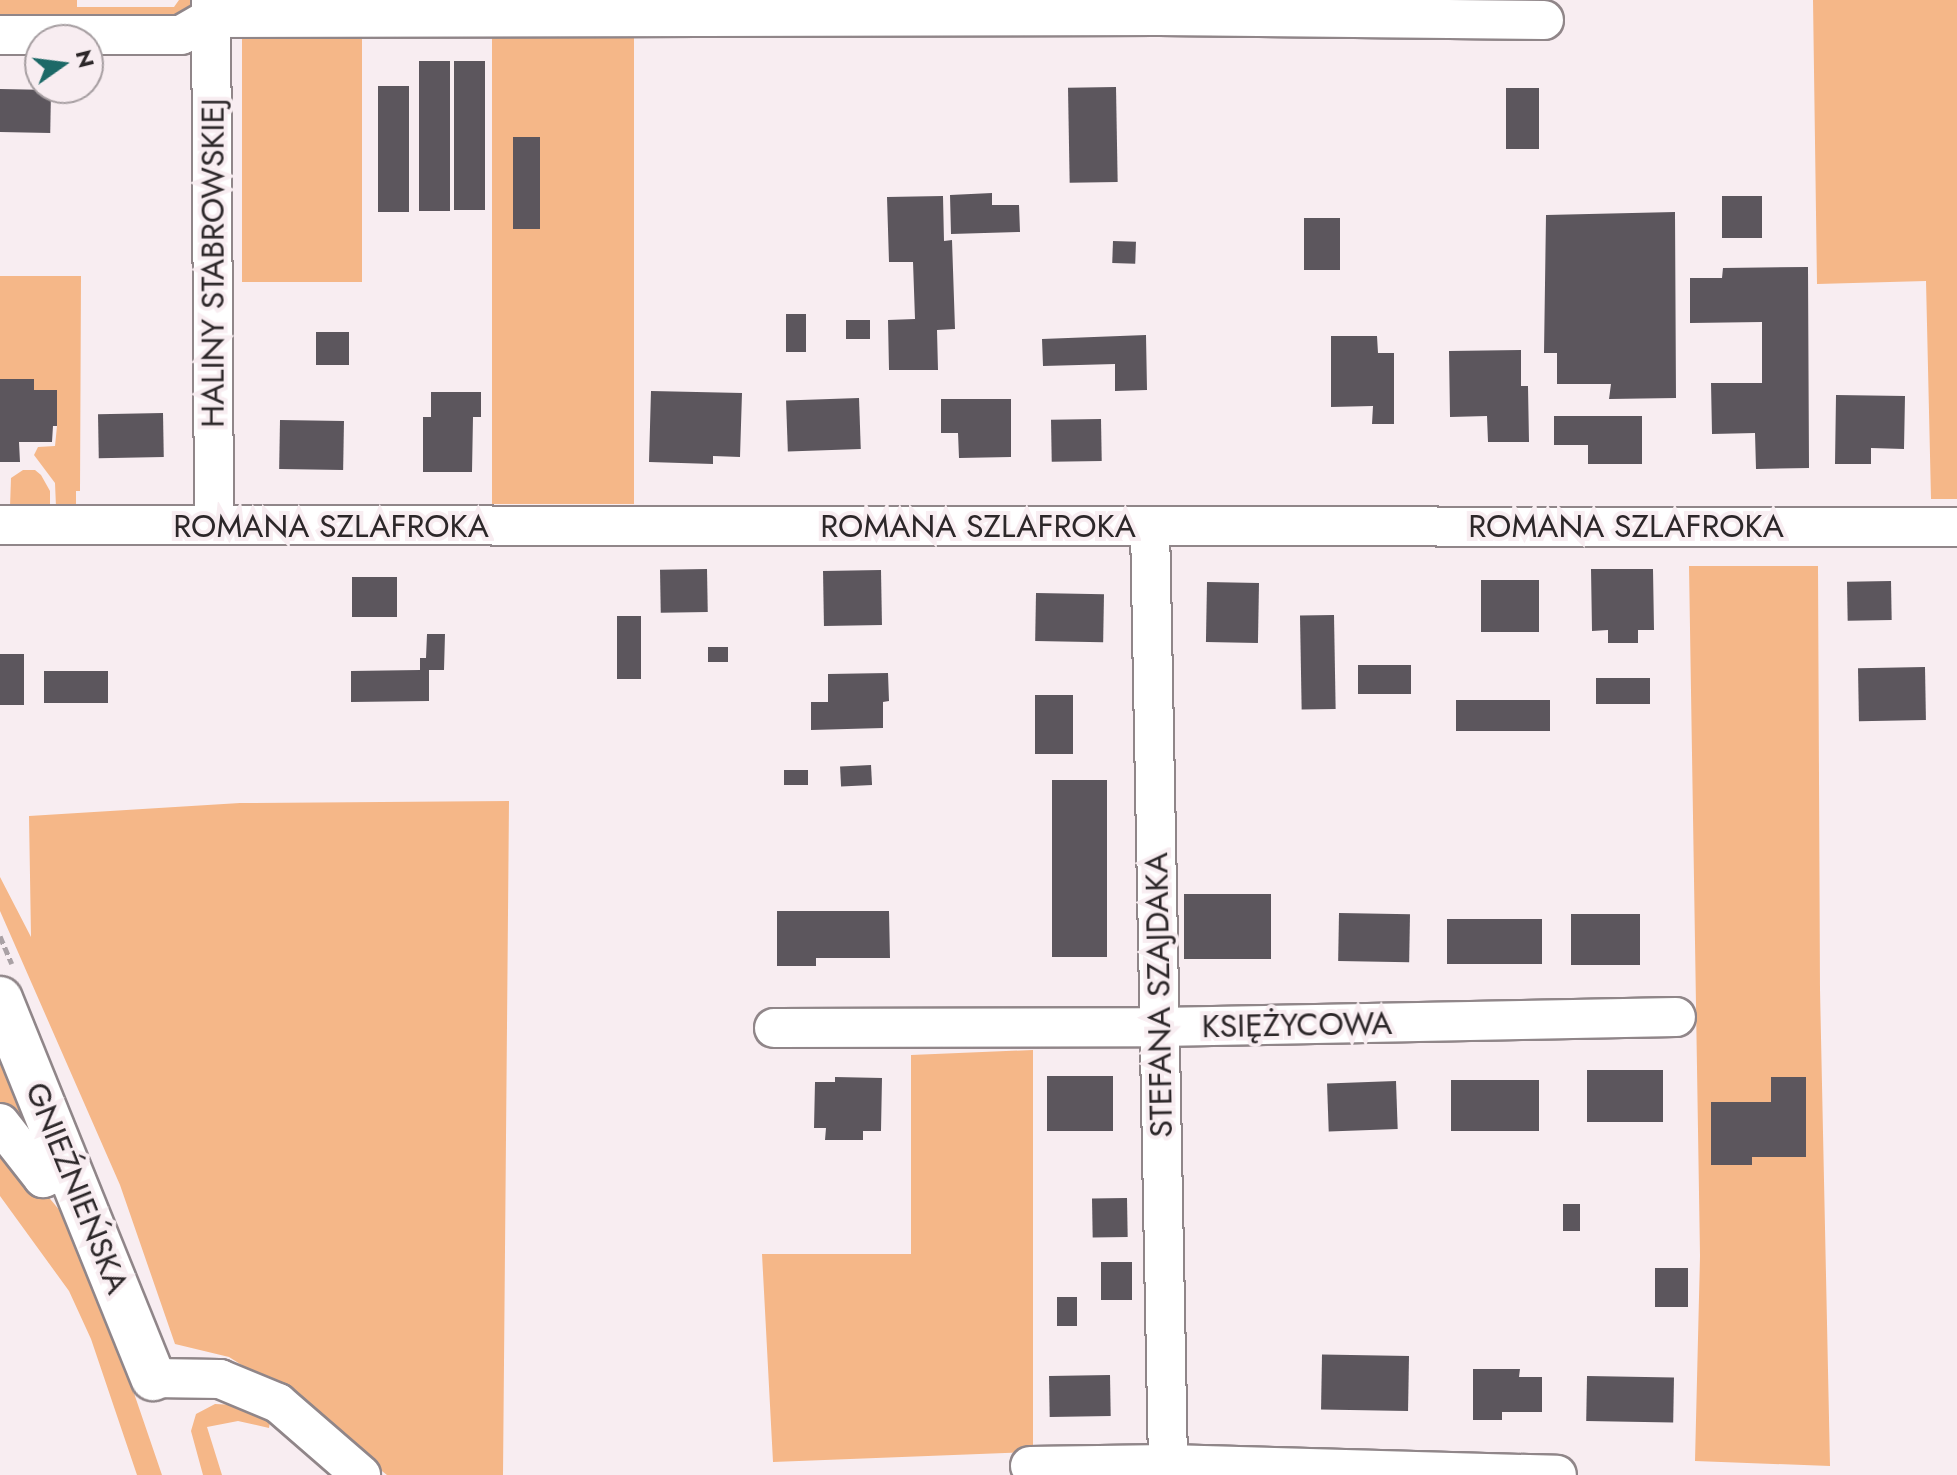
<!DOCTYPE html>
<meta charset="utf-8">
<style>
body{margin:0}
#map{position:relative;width:1957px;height:1475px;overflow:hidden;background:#f8edf1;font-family:Jost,sans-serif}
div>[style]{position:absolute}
.green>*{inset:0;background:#f5b788;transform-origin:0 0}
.building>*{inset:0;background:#5c565d;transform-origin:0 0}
.path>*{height:5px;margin-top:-2.5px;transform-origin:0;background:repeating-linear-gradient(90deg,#aaa1a5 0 8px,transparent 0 12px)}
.roads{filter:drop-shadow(2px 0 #908689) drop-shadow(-2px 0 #908689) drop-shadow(0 2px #908689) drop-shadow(0 -2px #908689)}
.street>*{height:38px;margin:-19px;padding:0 19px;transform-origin:19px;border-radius:19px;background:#fff}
.secondary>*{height:44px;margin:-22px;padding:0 22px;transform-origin:22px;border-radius:22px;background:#fff}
span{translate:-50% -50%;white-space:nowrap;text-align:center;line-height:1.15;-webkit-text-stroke:8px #f8edf1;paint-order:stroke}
.street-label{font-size:32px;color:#2c2729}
.north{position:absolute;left:24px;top:24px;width:80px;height:80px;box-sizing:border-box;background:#f8edf1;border:2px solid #a69ea1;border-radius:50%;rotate:76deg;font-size:22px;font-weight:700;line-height:32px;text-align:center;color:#2c2729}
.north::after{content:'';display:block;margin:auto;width:28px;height:36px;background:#1c6967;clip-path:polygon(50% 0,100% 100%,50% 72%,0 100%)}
</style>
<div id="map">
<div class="green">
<div style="clip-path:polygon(0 0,77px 0,77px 7px,174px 7px,179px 0,194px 0,186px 14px,165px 21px,0 24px)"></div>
<div style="clip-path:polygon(1813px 0,1957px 0,1957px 499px,1931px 499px,1926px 281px,1817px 284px)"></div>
<div style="left:492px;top:29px;width:142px;height:475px"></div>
<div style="left:362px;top:32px;width:250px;height:120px;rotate:90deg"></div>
<div style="clip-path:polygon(0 276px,81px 276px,80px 491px,76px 491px,76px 507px,56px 507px,55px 483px,34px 455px,38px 447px,55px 446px,57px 426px,34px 390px,0 379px)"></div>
<div style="clip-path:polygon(23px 470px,35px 470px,41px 475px,50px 491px,50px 507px,10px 507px,11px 478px)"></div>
<div style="clip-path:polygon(1689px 566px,1818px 566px,1820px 989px,1830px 1466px,1695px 1461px,1700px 1256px)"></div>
<div style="clip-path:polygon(509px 801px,503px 1475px,387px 1475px,272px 1384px,229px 1357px,175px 1344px,120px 1185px,0 911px,0 877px,31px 937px,29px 816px,240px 803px)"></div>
<div style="clip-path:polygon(0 1041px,43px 1137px,33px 1147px,0 1106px)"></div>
<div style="clip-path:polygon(1033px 1050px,1033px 1452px,773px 1462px,762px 1254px,911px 1254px,911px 1055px)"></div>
<div style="clip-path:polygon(0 1139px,61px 1212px,86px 1253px,162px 1475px,137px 1475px,91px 1339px,69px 1291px,0 1196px)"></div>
<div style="clip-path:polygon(215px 1404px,236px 1405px,270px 1421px,269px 1428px,238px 1421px,207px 1427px,222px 1475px,203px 1475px,191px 1431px,196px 1414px)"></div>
</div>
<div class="building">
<div style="left:450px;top:61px;width:150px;height:31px;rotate:90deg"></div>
<div style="left:485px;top:61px;width:149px;height:31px;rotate:90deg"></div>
<div style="left:378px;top:86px;width:31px;height:126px"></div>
<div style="left:1116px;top:87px;width:95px;height:48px;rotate:89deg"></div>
<div style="left:1539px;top:88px;width:61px;height:33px;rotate:90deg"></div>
<div style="left:0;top:89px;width:51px;height:43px;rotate:1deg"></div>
<div style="left:513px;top:137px;width:27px;height:92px"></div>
<div style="clip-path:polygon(992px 193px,992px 205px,1019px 205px,1020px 232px,951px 234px,950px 195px)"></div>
<div style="clip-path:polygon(943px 196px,944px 241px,952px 240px,955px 329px,937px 330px,938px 370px,889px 370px,888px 320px,915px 319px,913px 262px,889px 262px,887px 197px)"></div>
<div style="left:1762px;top:196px;width:42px;height:40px;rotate:90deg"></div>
<div style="clip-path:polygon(1675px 212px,1676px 398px,1609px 399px,1611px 384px,1557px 384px,1557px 353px,1544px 353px,1546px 215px)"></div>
<div style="left:1304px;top:218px;width:36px;height:52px"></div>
<div style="left:1113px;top:241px;width:23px;height:22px;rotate:2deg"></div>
<div style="clip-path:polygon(1808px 267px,1809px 468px,1756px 469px,1755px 433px,1712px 434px,1711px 383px,1762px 383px,1762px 322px,1690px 323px,1690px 278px,1722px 278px,1723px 268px)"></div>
<div style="left:786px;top:314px;width:20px;height:38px"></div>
<div style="left:870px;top:320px;width:19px;height:24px;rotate:90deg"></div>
<div style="left:316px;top:332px;width:33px;height:33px"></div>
<div style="clip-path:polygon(1146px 335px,1147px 390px,1115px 391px,1115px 364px,1043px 366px,1042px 339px)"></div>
<div style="clip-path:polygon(1331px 336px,1377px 336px,1378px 353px,1394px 353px,1394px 424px,1372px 424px,1373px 406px,1331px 407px)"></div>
<div style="clip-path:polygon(1521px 350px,1521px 386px,1528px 386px,1529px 442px,1488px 442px,1487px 416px,1450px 417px,1449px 351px)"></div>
<div style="clip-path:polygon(0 379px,34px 379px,34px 390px,57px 390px,57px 426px,53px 426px,52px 442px,19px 442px,20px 462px,0 462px)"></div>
<div style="clip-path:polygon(651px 391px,742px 393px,740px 457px,713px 456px,713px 464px,649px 462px)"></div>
<div style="clip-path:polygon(431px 392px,481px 392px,481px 417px,473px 417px,472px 472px,423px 472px,423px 417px,431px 417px)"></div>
<div style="clip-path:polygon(1836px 395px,1905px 396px,1904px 449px,1871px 448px,1871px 464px,1835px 464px)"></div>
<div style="left:859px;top:398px;width:51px;height:73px;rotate:88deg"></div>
<div style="clip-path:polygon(941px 399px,1011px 399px,1011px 457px,959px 458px,958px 433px,941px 433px)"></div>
<div style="left:163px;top:413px;width:44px;height:65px;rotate:89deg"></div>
<div style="clip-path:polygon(1554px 416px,1642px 416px,1642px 464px,1588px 464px,1588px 445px,1554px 445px)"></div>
<div style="left:1101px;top:419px;width:42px;height:50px;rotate:89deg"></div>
<div style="left:280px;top:420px;width:64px;height:49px;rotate:1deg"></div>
<div style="left:707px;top:569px;width:43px;height:47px;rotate:89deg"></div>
<div style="clip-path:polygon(1591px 569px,1653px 569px,1654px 630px,1638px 630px,1638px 643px,1608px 643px,1608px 630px,1592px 631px)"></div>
<div style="left:881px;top:570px;width:55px;height:58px;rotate:89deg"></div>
<div style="left:352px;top:577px;width:45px;height:40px"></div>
<div style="left:1481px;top:580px;width:58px;height:52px"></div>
<div style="left:1891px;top:581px;width:39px;height:44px;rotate:89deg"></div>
<div style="left:1207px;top:582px;width:52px;height:60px;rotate:1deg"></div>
<div style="left:1036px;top:593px;width:68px;height:48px;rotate:1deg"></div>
<div style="left:1334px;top:615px;width:94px;height:34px;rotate:89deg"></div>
<div style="left:617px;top:616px;width:24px;height:63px"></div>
<div style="clip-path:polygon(427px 634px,445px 634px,444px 670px,429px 670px,429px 701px,351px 702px,351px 671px,420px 670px,420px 658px,426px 658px)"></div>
<div style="left:708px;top:647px;width:20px;height:15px"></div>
<div style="left:0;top:654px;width:24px;height:51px"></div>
<div style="left:1358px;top:665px;width:53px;height:29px"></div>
<div style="left:1925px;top:667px;width:53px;height:67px;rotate:89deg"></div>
<div style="left:44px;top:671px;width:64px;height:32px"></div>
<div style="clip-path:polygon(888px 673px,889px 701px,883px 702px,883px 728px,811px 730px,811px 702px,828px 702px,828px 674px)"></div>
<div style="left:1596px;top:678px;width:54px;height:26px"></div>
<div style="left:1035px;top:695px;width:38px;height:59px"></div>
<div style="left:1456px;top:700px;width:94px;height:31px"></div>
<div style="left:871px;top:765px;width:20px;height:31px;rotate:87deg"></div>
<div style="left:808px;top:770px;width:15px;height:24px;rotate:90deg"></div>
<div style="left:1052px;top:780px;width:55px;height:177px"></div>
<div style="left:1271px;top:894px;width:65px;height:87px;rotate:90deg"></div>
<div style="clip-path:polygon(777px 911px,889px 911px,890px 958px,816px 958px,816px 966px,777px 966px)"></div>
<div style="left:1339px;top:913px;width:71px;height:48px;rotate:1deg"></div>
<div style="left:1571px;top:914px;width:69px;height:51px"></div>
<div style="left:1447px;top:919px;width:95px;height:45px"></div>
<div style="left:1663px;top:1070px;width:52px;height:76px;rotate:90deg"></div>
<div style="left:1047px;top:1076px;width:66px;height:55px"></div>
<div style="clip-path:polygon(835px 1077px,882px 1078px,881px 1131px,863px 1131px,863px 1140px,825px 1140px,826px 1128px,814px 1128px,815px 1082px,835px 1082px)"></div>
<div style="clip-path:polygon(1771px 1077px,1806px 1077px,1806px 1157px,1752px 1157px,1752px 1165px,1711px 1165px,1711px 1102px,1771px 1102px)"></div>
<div style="left:1451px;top:1080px;width:88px;height:51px"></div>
<div style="left:1396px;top:1081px;width:48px;height:69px;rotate:88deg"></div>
<div style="left:1127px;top:1198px;width:39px;height:35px;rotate:89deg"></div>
<div style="left:1563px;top:1204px;width:17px;height:27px"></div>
<div style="left:1132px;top:1262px;width:38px;height:31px;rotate:90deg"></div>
<div style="left:1655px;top:1268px;width:33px;height:39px"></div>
<div style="left:1057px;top:1297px;width:20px;height:29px"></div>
<div style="left:1409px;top:1356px;width:55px;height:87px;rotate:91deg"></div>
<div style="clip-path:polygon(1473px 1369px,1520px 1369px,1519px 1377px,1542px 1377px,1542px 1412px,1502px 1412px,1502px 1420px,1473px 1420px)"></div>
<div style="left:1110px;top:1375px;width:41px;height:61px;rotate:89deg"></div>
<div style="left:1587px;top:1376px;width:87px;height:45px;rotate:1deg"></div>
</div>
<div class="path">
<div style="left:0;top:936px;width:30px;rotate:67deg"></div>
</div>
<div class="roads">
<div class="street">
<div style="left:211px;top:0;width:525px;rotate:89.67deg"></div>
<div style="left:0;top:35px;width:181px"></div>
<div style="left:181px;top:35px;width:34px;rotate:-30deg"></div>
<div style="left:211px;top:18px;width:948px;rotate:-0.12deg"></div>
<div style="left:1159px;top:16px;width:385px;rotate:0.6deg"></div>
<div style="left:0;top:525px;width:1957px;rotate:0.06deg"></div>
<div style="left:1150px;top:526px;width:938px;rotate:88.9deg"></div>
<div style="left:774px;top:1028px;width:385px;rotate:-0.1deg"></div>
<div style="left:1159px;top:1027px;width:517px;rotate:-1.11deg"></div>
<div style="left:0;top:1123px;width:70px;rotate:52deg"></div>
<div style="left:43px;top:1178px;width:29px;rotate:-20deg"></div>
<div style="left:153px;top:1378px;width:67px;rotate:0.9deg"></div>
<div style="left:220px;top:1379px;width:63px;rotate:22.5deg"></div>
<div style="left:278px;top:1403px;width:110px;rotate:40.9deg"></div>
<div style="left:1030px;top:1466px;width:138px;rotate:-0.8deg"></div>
<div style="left:1168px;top:1464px;width:389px;rotate:1.6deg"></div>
</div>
<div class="secondary">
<div style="left:0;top:999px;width:409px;rotate:68deg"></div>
</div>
</div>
<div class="street-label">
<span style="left:213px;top:263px;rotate:-90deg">HALINY STABROWSKIEJ</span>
<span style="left:331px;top:526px">ROMANA SZLAFROKA</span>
<span style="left:978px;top:526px">ROMANA SZLAFROKA</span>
<span style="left:1626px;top:526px">ROMANA SZLAFROKA</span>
<span style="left:1159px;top:995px;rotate:-91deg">STEFANA SZAJDAKA</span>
<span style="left:1297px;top:1025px;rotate:-1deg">KSIĘŻYCOWA</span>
<span style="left:77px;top:1188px;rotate:68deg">GNIEŹNIEŃSKA</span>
</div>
<div class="north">N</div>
</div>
